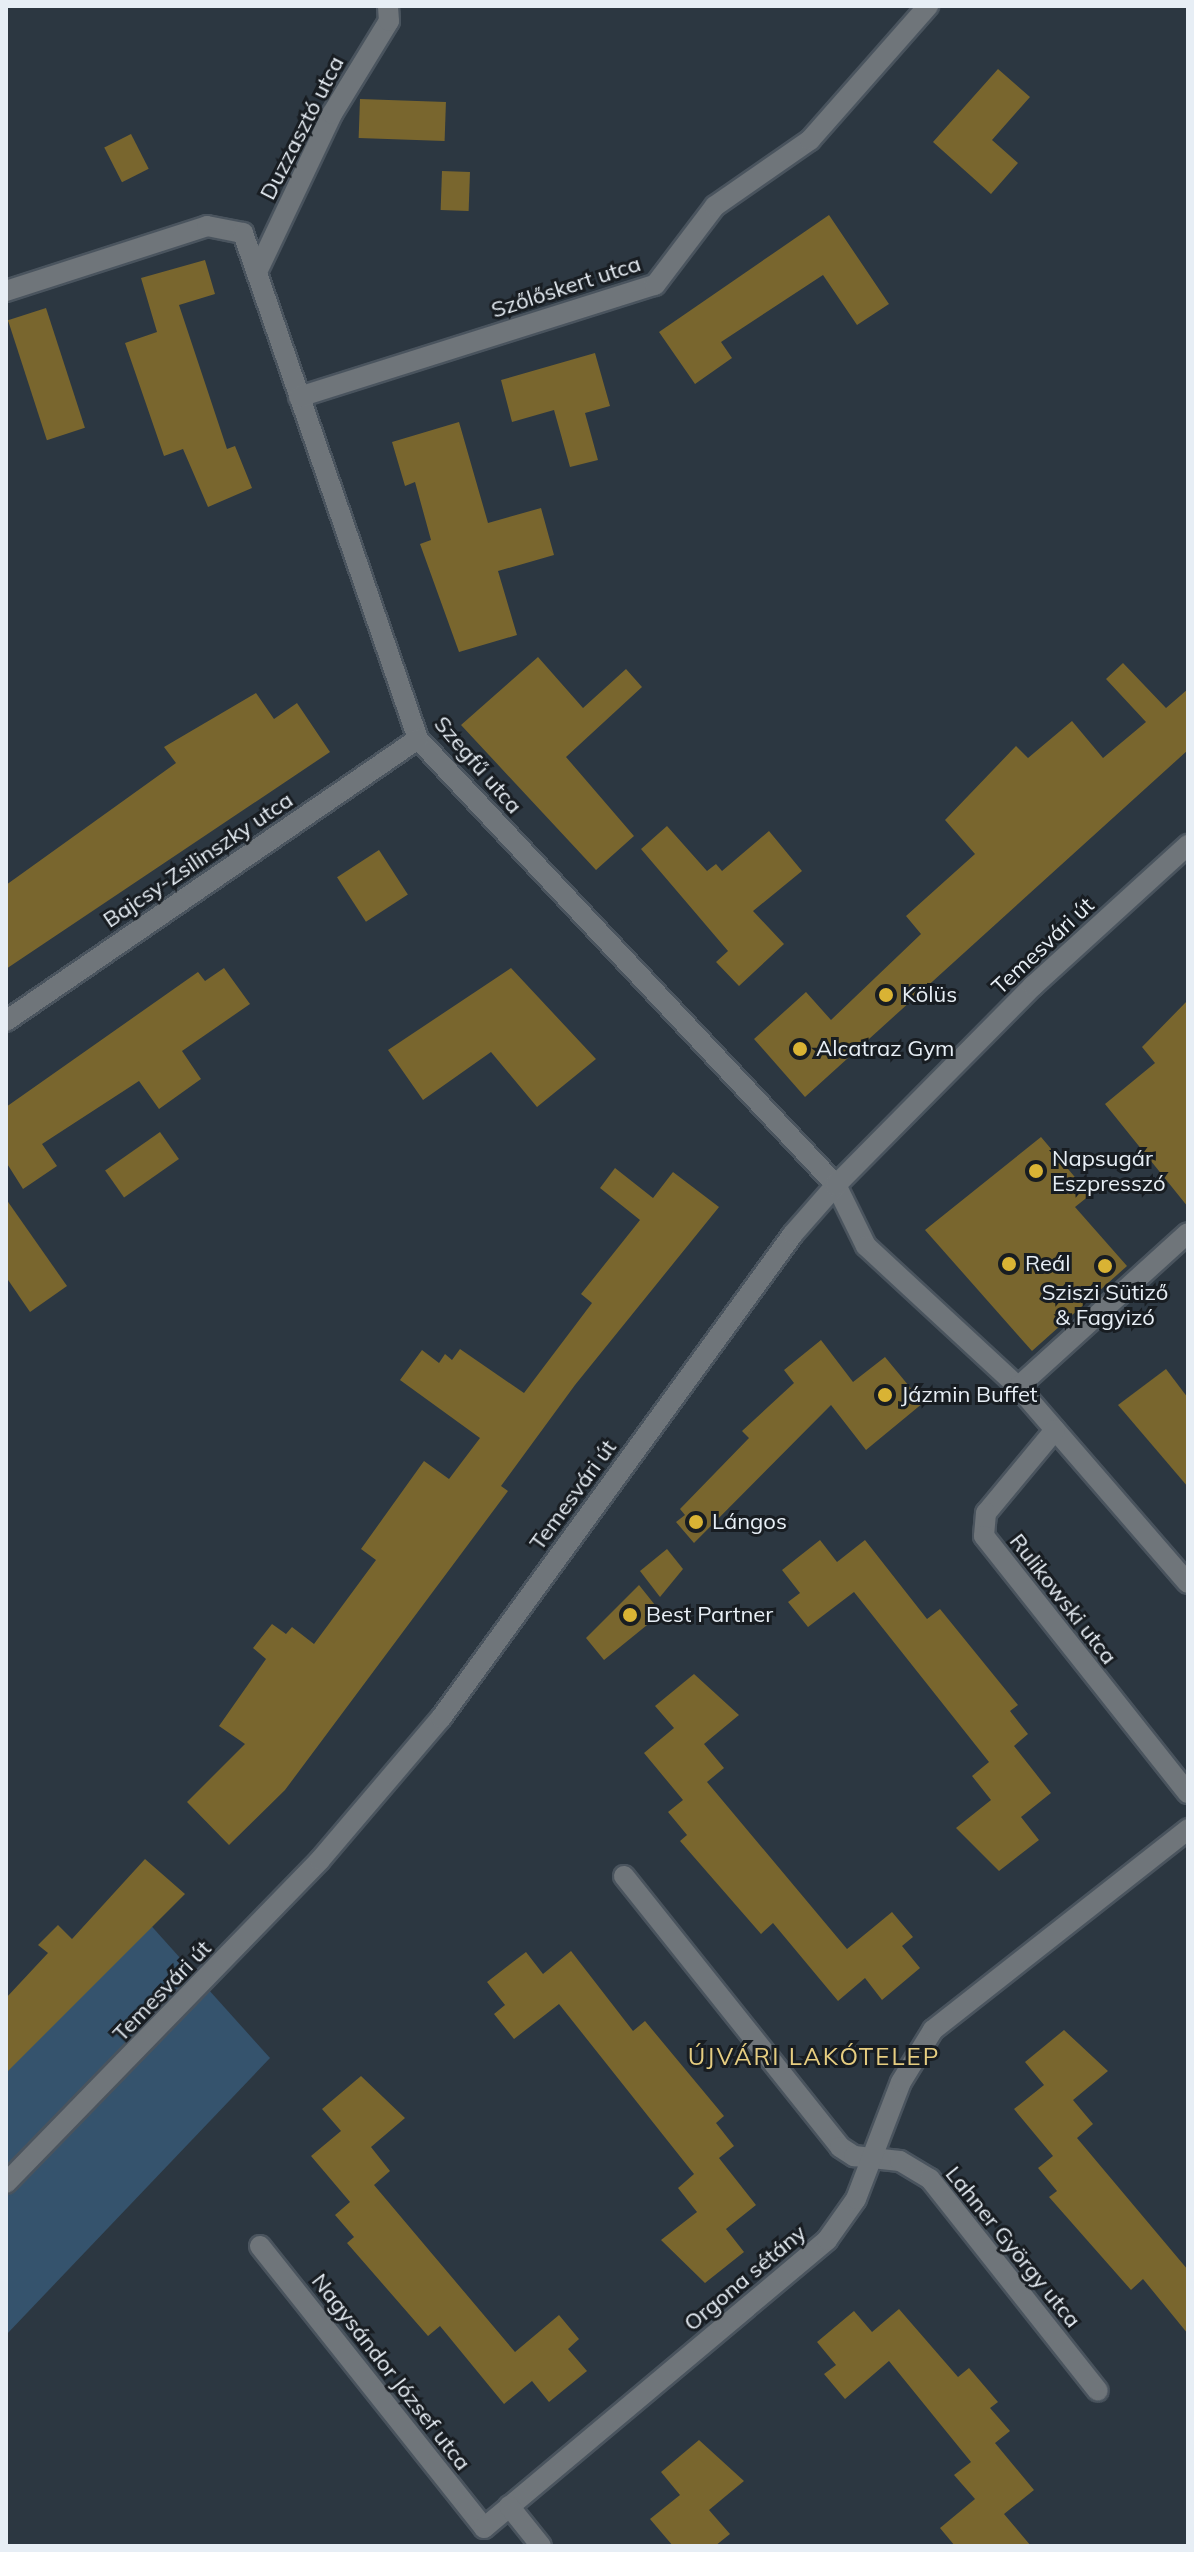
<!DOCTYPE html>
<meta charset="utf-8">
<style>
body{margin:0}
#map{position:relative;width:1194px;height:2552px;overflow:hidden;background:#2c3741;font-family:Mulish,sans-serif}
div>[style]{position:absolute}
.green>*{inset:0;background:#35536d}
.building>*{inset:0;background:#79662e;transform-origin:0 0}
.roads{filter:drop-shadow(2px 0 #4a545e) drop-shadow(-2px 0 #4a545e) drop-shadow(0 2px #4a545e) drop-shadow(0 -2px #4a545e)}
.minor>*{height:20px;margin:-10px;padding:0 10px;transform-origin:10px;border-radius:10px;background:#6f757a}
.tertiary>*{height:20px;margin:-10px;padding:0 10px;transform-origin:10px;border-radius:10px;background:#6f757a}
.dots>*{width:22px;height:22px;translate:-50% -50%;box-sizing:border-box;border:4px solid #181d22;border-radius:50%}
span{translate:-50% -50%;white-space:nowrap;text-align:center;line-height:1.15;-webkit-text-stroke:6px #181d22;paint-order:stroke}
.street-label{font-size:22px;color:#e7eef5}
.poi-label{font-size:22px;color:#e7eef5}
.left{translate:0 -50%;text-align:left}
.neighbourhood-label{font-size:24px;color:#e6cd80;letter-spacing:2px}
.frame{position:absolute;inset:0;border:8px solid #e7eef5;pointer-events:none}
</style>
<div id="map">
<div class="green">
<div style="clip-path:polygon(146px 1920px,270px 2058px,6px 2335px,6px 2061px)"></div>
</div>
<div class="building">
<div style="clip-path:polygon(998px 69px,1030px 97px,992px 140px,1018px 163px,991px 194px,933px 142px)"></div>
<div style="left:360px;top:99px;width:86px;height:39px;rotate:2deg"></div>
<div style="left:131px;top:134px;width:39px;height:30px;rotate:63deg"></div>
<div style="left:442px;top:171px;width:28px;height:39px;rotate:2deg"></div>
<div style="clip-path:polygon(829px 215px,889px 304px,857px 325px,823px 275px,721px 342px,732px 358px,695px 384px,659px 332px)"></div>
<div style="clip-path:polygon(205px 260px,215px 294px,179px 305px,227px 449px,235px 446px,252px 488px,208px 507px,183px 449px,164px 456px,125px 343px,157px 332px,141px 278px)"></div>
<div style="left:46px;top:308px;width:126px;height:40px;rotate:72deg"></div>
<div style="clip-path:polygon(595px 353px,610px 406px,585px 413px,598px 460px,570px 467px,554px 410px,512px 422px,501px 380px)"></div>
<div style="clip-path:polygon(459px 422px,488px 523px,541px 508px,554px 555px,498px 571px,517px 635px,459px 652px,420px 544px,431px 540px,415px 482px,405px 486px,392px 442px)"></div>
<div style="clip-path:polygon(538px 657px,583px 708px,626px 669px,642px 687px,566px 757px,634px 836px,596px 870px,461px 725px)"></div>
<div style="clip-path:polygon(1123px 663px,1166px 708px,1188px 689px,1188px 750px,805px 1097px,754px 1039px,806px 992px,831px 1020px,921px 934px,906px 916px,975px 854px,945px 820px,1016px 746px,1028px 758px,1072px 721px,1103px 758px,1146px 722px,1106px 679px)"></div>
<div style="clip-path:polygon(256px 693px,274px 719px,297px 703px,330px 752px,6px 969px,6px 885px,176px 763px,164px 747px)"></div>
<div style="clip-path:polygon(667px 826px,707px 871px,716px 864px,722px 871px,769px 831px,802px 871px,753px 911px,784px 944px,739px 986px,716px 962px,728px 951px,641px 849px)"></div>
<div style="left:379px;top:850px;width:53px;height:50px;rotate:57deg"></div>
<div style="clip-path:polygon(224px 968px,250px 1004px,182px 1051px,201px 1079px,159px 1109px,139px 1081px,42px 1144px,57px 1166px,23px 1189px,6px 1162px,6px 1107px,198px 972px,205px 981px)"></div>
<div style="clip-path:polygon(511px 968px,596px 1059px,537px 1107px,491px 1052px,423px 1100px,388px 1050px)"></div>
<div style="clip-path:polygon(1188px 1000px,1188px 1207px,1105px 1104px,1155px 1063px,1142px 1047px)"></div>
<div style="left:160px;top:1132px;width:33px;height:67px;rotate:55deg"></div>
<div style="clip-path:polygon(1041px 1137px,1090px 1195px,1075px 1207px,1127px 1266px,1032px 1351px,925px 1230px)"></div>
<div style="clip-path:polygon(615px 1168px,653px 1198px,673px 1172px,719px 1207px,575px 1385px,501px 1486px,508px 1491px,285px 1790px,229px 1845px,187px 1802px,245px 1744px,219px 1726px,266px 1659px,253px 1648px,272px 1624px,286px 1634px,292px 1627px,314px 1644px,376px 1560px,361px 1549px,424px 1461px,449px 1479px,480px 1438px,400px 1380px,422px 1350px,439px 1363px,445px 1354px,452px 1360px,460px 1349px,524px 1393px,592px 1303px,581px 1294px,640px 1220px,600px 1188px)"></div>
<div style="clip-path:polygon(6px 1199px,67px 1286px,30px 1312px,6px 1277px)"></div>
<div style="clip-path:polygon(821px 1340px,853px 1382px,885px 1357px,923px 1403px,866px 1450px,831px 1405px,694px 1543px,676px 1522px,685px 1515px,680px 1509px,749px 1438px,742px 1431px,794px 1383px,784px 1370px)"></div>
<div style="clip-path:polygon(1166px 1369px,1188px 1398px,1188px 1487px,1118px 1405px)"></div>
<div style="clip-path:polygon(820px 1540px,837px 1562px,865px 1540px,927px 1619px,940px 1609px,1018px 1705px,1010px 1711px,1028px 1734px,1014px 1746px,1051px 1793px,1021px 1817px,1039px 1840px,999px 1871px,956px 1828px,991px 1800px,972px 1776px,989px 1762px,854px 1592px,808px 1627px,788px 1602px,800px 1593px,782px 1570px)"></div>
<div style="clip-path:polygon(667px 1549px,683px 1569px,660px 1597px,640px 1571px)"></div>
<div style="clip-path:polygon(639px 1585px,655px 1605px,645px 1613px,652px 1621px,604px 1660px,586px 1638px)"></div>
<div style="clip-path:polygon(694px 1674px,739px 1715px,704px 1744px,724px 1768px,707px 1782px,847px 1949px,892px 1912px,913px 1937px,902px 1946px,920px 1968px,882px 2000px,865px 1978px,838px 2001px,773px 1923px,761px 1934px,680px 1841px,687px 1835px,668px 1812px,683px 1800px,644px 1753px,674px 1728px,655px 1706px)"></div>
<div style="clip-path:polygon(145px 1859px,185px 1894px,6px 2073px,6px 1998px,48px 1953px,38px 1945px,58px 1925px,72px 1939px)"></div>
<div style="clip-path:polygon(571px 1951px,633px 2031px,645px 2021px,724px 2116px,716px 2123px,734px 2146px,719px 2158px,756px 2205px,726px 2229px,744px 2252px,705px 2283px,661px 2240px,697px 2212px,678px 2188px,694px 2174px,559px 2004px,514px 2039px,494px 2014px,505px 2005px,487px 1982px,526px 1952px,543px 1974px)"></div>
<div style="clip-path:polygon(1064px 2030px,1108px 2071px,1073px 2100px,1093px 2124px,1077px 2138px,1188px 2270px,1188px 2334px,1143px 2279px,1131px 2290px,1049px 2197px,1057px 2191px,1038px 2168px,1053px 2156px,1014px 2109px,1044px 2085px,1025px 2062px)"></div>
<div style="clip-path:polygon(361px 2076px,405px 2118px,371px 2147px,390px 2171px,374px 2185px,515px 2352px,559px 2315px,579px 2339px,568px 2349px,587px 2371px,549px 2402px,532px 2381px,504px 2404px,440px 2326px,428px 2336px,347px 2243px,354px 2237px,335px 2215px,350px 2202px,311px 2156px,341px 2131px,322px 2109px)"></div>
<div style="clip-path:polygon(899px 2309px,958px 2377px,969px 2368px,998px 2402px,990px 2408px,1010px 2431px,995px 2443px,1034px 2490px,1004px 2514px,1031px 2546px,955px 2546px,940px 2528px,975px 2499px,954px 2475px,971px 2462px,889px 2361px,845px 2399px,824px 2374px,836px 2365px,817px 2342px,854px 2311px,872px 2332px)"></div>
<div style="clip-path:polygon(699px 2440px,744px 2481px,709px 2510px,730px 2534px,715px 2546px,673px 2546px,650px 2519px,680px 2495px,661px 2472px)"></div>
</div>
<div class="roads">
<div class="minor">
<div style="left:257px;top:272px;width:175px;rotate:-64.6deg"></div>
<div style="left:332px;top:114px;width:109px;rotate:-58.5deg"></div>
<div style="left:389px;top:21px;width:15px;rotate:-94deg"></div>
<div style="left:6px;top:291px;width:211px;rotate:-17.9deg"></div>
<div style="left:207px;top:226px;width:37px;rotate:11deg"></div>
<div style="left:243px;top:233px;width:535px;rotate:70.92deg"></div>
<div style="left:418px;top:739px;width:611px;rotate:46.86deg"></div>
<div style="left:836px;top:1185px;width:68px;rotate:63.8deg"></div>
<div style="left:866px;top:1246px;width:207px;rotate:42.8deg"></div>
<div style="left:1018px;top:1387px;width:259px;rotate:49.1deg"></div>
<div style="left:299px;top:397px;width:373px;rotate:-17.5deg"></div>
<div style="left:655px;top:285px;width:99px;rotate:-52.8deg"></div>
<div style="left:715px;top:206px;width:116px;rotate:-34.8deg"></div>
<div style="left:810px;top:140px;width:179px;rotate:-48.6deg"></div>
<div style="left:6px;top:1021px;width:499px;rotate:-34.4deg"></div>
<div style="left:1018px;top:1387px;width:229px;rotate:-42.2deg"></div>
<div style="left:1055px;top:1430px;width:108px;rotate:129.7deg"></div>
<div style="left:986px;top:1513px;width:23px;rotate:95deg"></div>
<div style="left:984px;top:1536px;width:328px;rotate:51.6deg"></div>
<div style="left:624px;top:1876px;width:347px;rotate:51.4deg"></div>
<div style="left:840px;top:2147px;width:17px;rotate:33deg"></div>
<div style="left:854px;top:2156px;width:46px;rotate:6.2deg"></div>
<div style="left:900px;top:2161px;width:35px;rotate:31deg"></div>
<div style="left:930px;top:2179px;width:270px;rotate:51.6deg"></div>
<div style="left:260px;top:2246px;width:360px;rotate:51.5deg"></div>
<div style="left:484px;top:2528px;width:448px;rotate:-40deg"></div>
<div style="left:827px;top:2240px;width:50px;rotate:-54.7deg"></div>
<div style="left:856px;top:2199px;width:125px;rotate:-69deg"></div>
<div style="left:901px;top:2082px;width:61px;rotate:-58.4deg"></div>
<div style="left:933px;top:2030px;width:325px;rotate:-38.2deg"></div>
<div style="left:509px;top:2506px;width:51px;rotate:51.3deg"></div>
</div>
<div class="tertiary">
<div style="left:6px;top:2183px;width:450px;rotate:-45.8deg"></div>
<div style="left:320px;top:1860px;width:187px;rotate:-49.6deg"></div>
<div style="left:441px;top:1718px;width:598px;rotate:-53.97deg"></div>
<div style="left:793px;top:1234px;width:65px;rotate:-48.7deg"></div>
<div style="left:836px;top:1185px;width:280px;rotate:-45.3deg"></div>
<div style="left:1033px;top:986px;width:210px;rotate:-42.3deg"></div>
</div>
</div>
<div class="dots">
<div style="left:886px;top:995px;background:#d9b334"></div>
<div style="left:800px;top:1049px;background:#d9b334"></div>
<div style="left:1036px;top:1171px;background:#d9b334"></div>
<div style="left:1009px;top:1264px;background:#d9b334"></div>
<div style="left:1105px;top:1266px;background:#d9b334"></div>
<div style="left:885px;top:1395px;background:#d9b334"></div>
<div style="left:696px;top:1522px;background:#d9b334"></div>
<div style="left:630px;top:1615px;background:#d9b334"></div>
</div>
<div class="street-label">
<span style="left:302px;top:128px;rotate:-63deg">Duzzasztó utca</span>
<span style="left:566px;top:287px;rotate:-18deg">Szőlőskert utca</span>
<span style="left:478px;top:765px;rotate:49deg">Szegfű utca</span>
<span style="left:198px;top:860px;rotate:-34deg">Bajcsy-Zsilinszky utca</span>
<span style="left:1043px;top:946px;rotate:-43deg">Temesvári út</span>
<span style="left:573px;top:1495px;rotate:-54deg">Temesvári út</span>
<span style="left:1063px;top:1599px;rotate:52deg">Rulikowski utca</span>
<span style="left:162px;top:1991px;rotate:-46deg">Temesvári út</span>
<span style="left:1013px;top:2247px;rotate:51deg">Lahner György utca</span>
<span style="left:745px;top:2278px;rotate:-40deg">Orgona sétány</span>
<span style="left:391px;top:2372px;rotate:52deg">Nagysándor József utca</span>
</div>
<div class="poi-label">
<span class="left" style="left:902px;top:995px">Kölüs</span>
<span class="left" style="left:816px;top:1049px">Alcatraz Gym</span>
<span class="left" style="left:1052px;top:1171px">Napsugár<br>Eszpresszó</span>
<span class="left" style="left:1025px;top:1264px">Reál</span>
<span style="left:1105px;top:1305px">Sziszi Sütiző<br>&amp; Fagyizó</span>
<span class="left" style="left:901px;top:1395px">Jázmin Buffet</span>
<span class="left" style="left:712px;top:1522px">Lángos</span>
<span class="left" style="left:646px;top:1615px">Best Partner</span>
</div>
<div class="neighbourhood-label">
<span style="left:814px;top:2057px">ÚJVÁRI LAKÓTELEP</span>
</div>
<div class="frame"></div>
</div>
